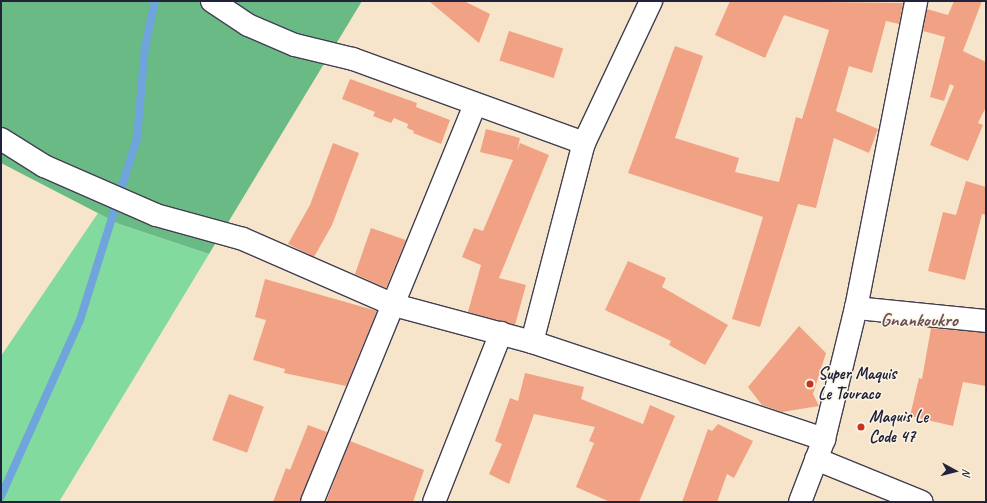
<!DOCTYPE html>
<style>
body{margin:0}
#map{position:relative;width:987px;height:503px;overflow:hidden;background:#f7e5cb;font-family:Caveat,sans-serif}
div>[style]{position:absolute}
.green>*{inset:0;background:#82da9e}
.forest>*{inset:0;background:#69ba85}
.stream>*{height:8px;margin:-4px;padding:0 4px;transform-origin:4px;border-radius:4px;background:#6fa4dc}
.building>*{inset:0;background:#f1a184;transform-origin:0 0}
.roads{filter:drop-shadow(1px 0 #423f51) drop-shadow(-1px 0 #423f51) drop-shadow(0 1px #423f51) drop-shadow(0 -1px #423f51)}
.minor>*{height:22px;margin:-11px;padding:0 11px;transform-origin:11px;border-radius:11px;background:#fff}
.dots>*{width:11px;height:11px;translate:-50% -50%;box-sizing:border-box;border:2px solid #fcf5e5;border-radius:50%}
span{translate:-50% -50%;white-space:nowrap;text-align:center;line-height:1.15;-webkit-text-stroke:3px #fcf5e5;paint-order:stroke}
.poi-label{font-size:17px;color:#22223b;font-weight:700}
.left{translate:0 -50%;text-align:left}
.quarter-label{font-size:19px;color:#6a4e55;font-weight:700}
.frame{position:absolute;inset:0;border:2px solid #22223b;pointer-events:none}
.north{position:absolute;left:935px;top:451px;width:40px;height:40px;-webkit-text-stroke:3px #fcf5e5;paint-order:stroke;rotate:97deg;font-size:11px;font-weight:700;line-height:16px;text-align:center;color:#22223b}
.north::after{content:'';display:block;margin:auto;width:14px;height:18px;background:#22223b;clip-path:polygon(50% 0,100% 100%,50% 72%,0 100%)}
</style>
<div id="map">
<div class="green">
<div style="clip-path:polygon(98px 213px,119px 224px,209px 254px,59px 502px,1px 502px,1px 356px)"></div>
</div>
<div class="forest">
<div style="clip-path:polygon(1px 1px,362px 1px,209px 254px,119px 224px,1px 163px)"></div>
</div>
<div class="stream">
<div style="left:1px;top:496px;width:193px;rotate:-65.8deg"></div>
<div style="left:80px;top:320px;width:191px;rotate:-72.6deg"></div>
<div style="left:137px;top:138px;width:91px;rotate:-85deg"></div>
<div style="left:145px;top:47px;width:47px;rotate:-77.7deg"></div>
</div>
<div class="building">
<div style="clip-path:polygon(429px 1px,464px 1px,490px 14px,479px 43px)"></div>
<div style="clip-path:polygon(730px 1px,903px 3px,899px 24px,886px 21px,872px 73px,849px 66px,836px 111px,878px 129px,869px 153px,834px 138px,816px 208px,798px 204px,760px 327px,732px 319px,763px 217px,628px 173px,675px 46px,703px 56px,675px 138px,739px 158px,735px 172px,779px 182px,796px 117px,802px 119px,829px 30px,784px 15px,765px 58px,715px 35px)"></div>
<div style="clip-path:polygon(954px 1px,982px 1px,963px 51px,986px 62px,986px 107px,978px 123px,983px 125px,968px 161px,930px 145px,954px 86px,950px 84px,944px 101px,930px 97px,945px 37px,923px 31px,927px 9px,948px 15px)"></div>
<div style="left:509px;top:31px;width:57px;height:31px;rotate:18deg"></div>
<div style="clip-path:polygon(350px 79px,417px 103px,416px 107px,450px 120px,441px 144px,413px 133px,414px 131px,407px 128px,408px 124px,394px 118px,391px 123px,373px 116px,375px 112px,342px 99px)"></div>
<div style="clip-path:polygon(486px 129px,520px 138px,517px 151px,520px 143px,549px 155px,499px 278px,526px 285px,515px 325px,468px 312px,481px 265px,462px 257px,474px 228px,483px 231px,513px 160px,480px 152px)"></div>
<div style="clip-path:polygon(333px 143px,359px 153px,332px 225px,314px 257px,288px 244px,310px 205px)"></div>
<div style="clip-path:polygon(966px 181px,986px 187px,986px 215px,982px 214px,965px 280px,928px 271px,943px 212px,956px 215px)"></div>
<div style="clip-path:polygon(371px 228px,406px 240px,386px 288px,355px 274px)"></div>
<div style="clip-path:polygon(628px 261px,666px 278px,662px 287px,728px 325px,705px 365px,669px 345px,671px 341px,605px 310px)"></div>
<div style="clip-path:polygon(265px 279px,377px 311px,346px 386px,284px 373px,285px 369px,253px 360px,266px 320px,255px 317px)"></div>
<div style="clip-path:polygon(799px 326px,826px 353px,813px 394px,819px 406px,782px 412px,762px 405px,748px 387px)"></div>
<div style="clip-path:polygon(931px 328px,986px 333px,986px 386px,963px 382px,953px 426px,910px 416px,919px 378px,922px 379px)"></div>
<div style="clip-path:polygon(525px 373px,584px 387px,581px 399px,643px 424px,650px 405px,675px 416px,639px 502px,610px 502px,576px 487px,594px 443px,589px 441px,595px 427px,534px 414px,509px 484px,489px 474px,502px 444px,495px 441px,510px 398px,518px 401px)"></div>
<div style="left:229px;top:394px;width:37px;height:49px;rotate:20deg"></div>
<div style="clip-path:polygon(718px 424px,753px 441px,734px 478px,727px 474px,717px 502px,682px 502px,708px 429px,712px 431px)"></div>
<div style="clip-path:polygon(308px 425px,327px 432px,300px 502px,273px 502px,286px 468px,290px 470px)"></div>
<div style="clip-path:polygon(350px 441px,424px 470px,413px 502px,326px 502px)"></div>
</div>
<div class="roads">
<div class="minor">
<div style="left:212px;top:1px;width:43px;rotate:33.7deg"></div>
<div style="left:248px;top:25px;width:51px;rotate:23.1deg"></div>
<div style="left:295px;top:45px;width:60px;rotate:13.6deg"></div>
<div style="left:353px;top:59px;width:246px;rotate:20deg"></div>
<div style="left:1px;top:139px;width:51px;rotate:32.1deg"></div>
<div style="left:44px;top:166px;width:122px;rotate:23.6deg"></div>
<div style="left:156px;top:215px;width:90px;rotate:15.4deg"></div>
<div style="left:243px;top:239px;width:165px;rotate:23.6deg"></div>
<div style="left:394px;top:305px;width:143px;rotate:15deg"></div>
<div style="left:532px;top:342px;width:308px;rotate:18.4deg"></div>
<div style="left:856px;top:308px;width:131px;rotate:5.7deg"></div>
<div style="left:532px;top:342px;width:206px;rotate:-75.4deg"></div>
<div style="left:584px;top:143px;width:157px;rotate:-64.7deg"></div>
<div style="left:816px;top:459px;width:114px;rotate:22.1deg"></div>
<div style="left:312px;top:502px;width:429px;rotate:-67.7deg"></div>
<div style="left:434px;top:502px;width:182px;rotate:-68.4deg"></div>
<div style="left:800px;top:502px;width:67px;rotate:-69.1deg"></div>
<div style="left:824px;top:439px;width:135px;rotate:-76.3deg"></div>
<div style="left:856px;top:308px;width:313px;rotate:-78.9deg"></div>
</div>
</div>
<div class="dots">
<div style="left:810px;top:384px;background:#c8321e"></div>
<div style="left:861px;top:427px;background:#c8321e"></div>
</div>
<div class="poi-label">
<span class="left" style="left:818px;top:384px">Super Maquis<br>Le Touraco</span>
<span class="left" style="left:869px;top:427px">Maquis Le<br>Code 47</span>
</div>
<div class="quarter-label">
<span style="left:919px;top:321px">Gnankoukro</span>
</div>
<div class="frame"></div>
<div class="north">N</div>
</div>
